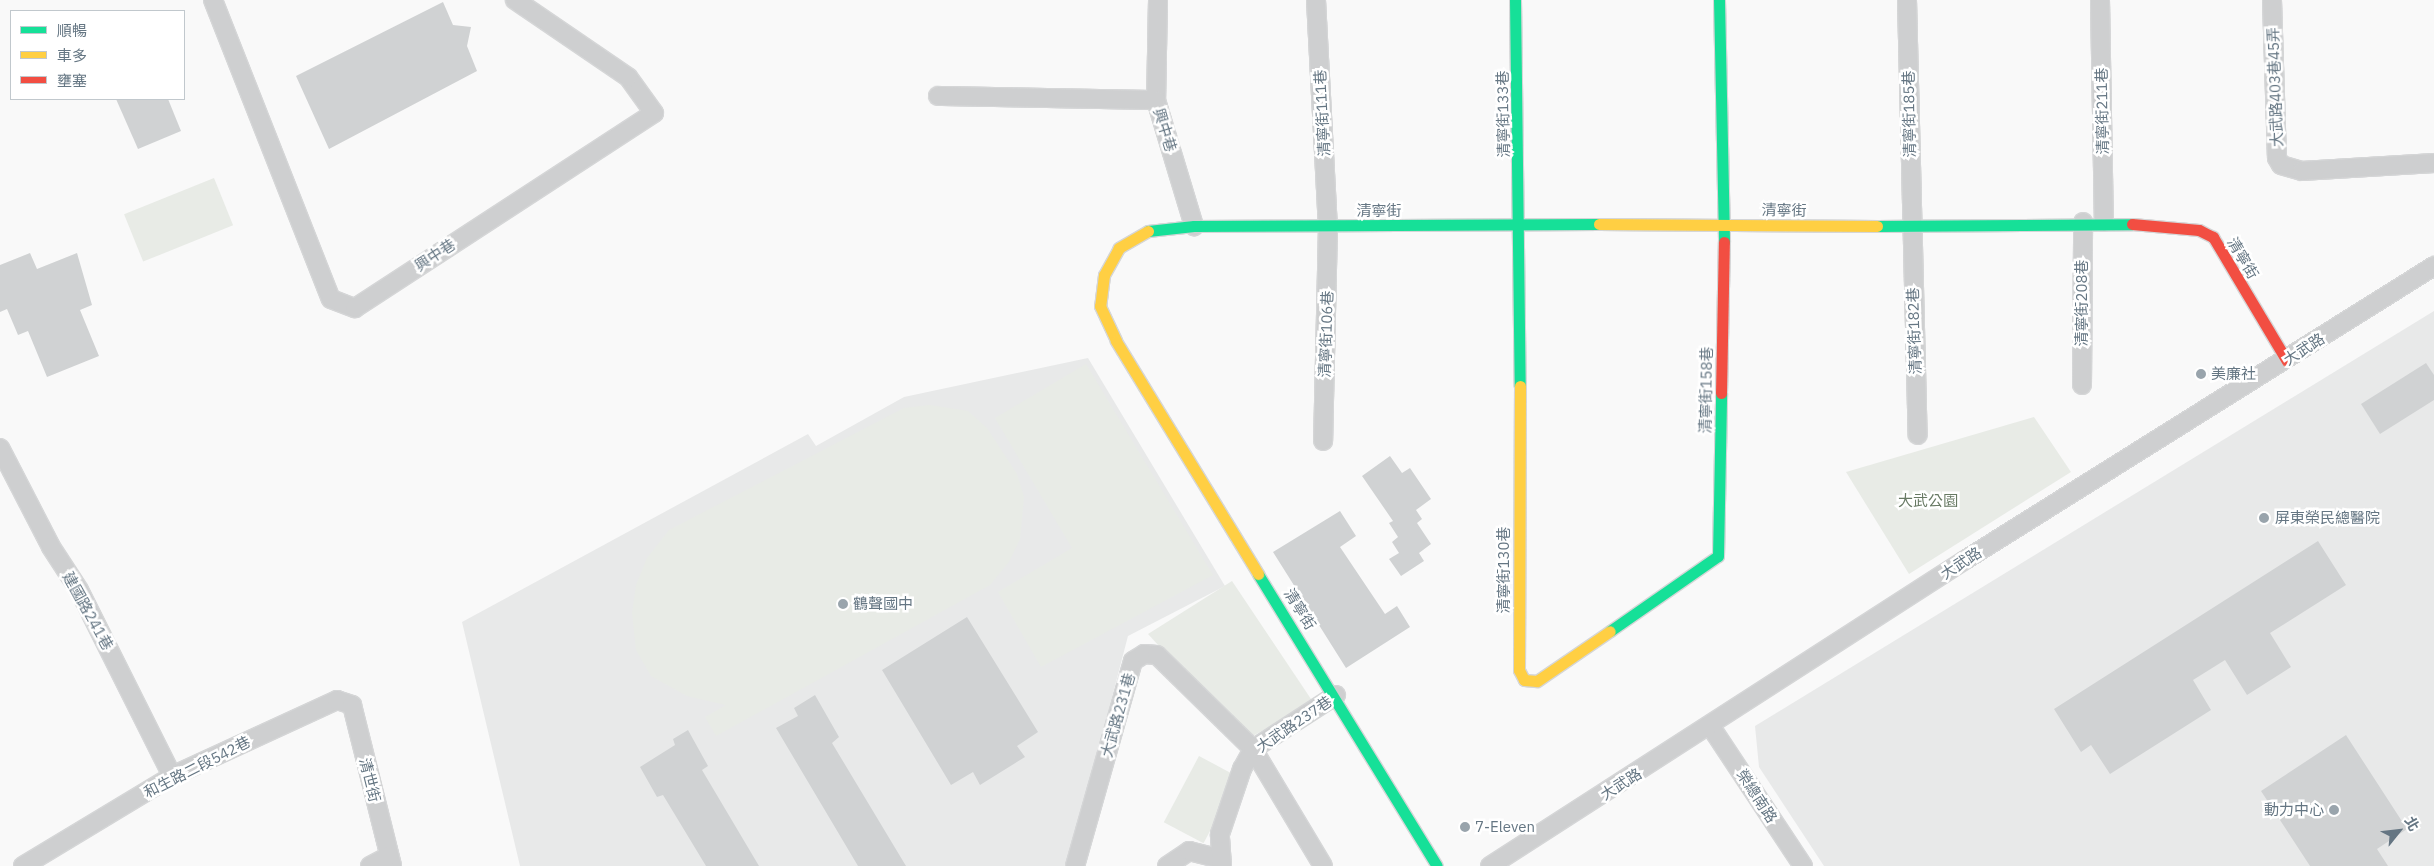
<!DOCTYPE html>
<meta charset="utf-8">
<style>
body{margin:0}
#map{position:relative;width:2434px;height:866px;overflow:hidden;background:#f9f9f9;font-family:"IBM Plex Sans","Noto Sans TC",sans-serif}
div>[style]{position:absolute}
.built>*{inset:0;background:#e8e9e9}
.green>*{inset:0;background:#e8ebe6;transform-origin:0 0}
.building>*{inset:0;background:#d0d2d3}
.roads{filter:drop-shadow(1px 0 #d5d6d7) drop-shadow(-1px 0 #d5d6d7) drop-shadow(0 1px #d5d6d7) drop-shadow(0 -1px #d5d6d7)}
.street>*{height:18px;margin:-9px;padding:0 9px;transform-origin:9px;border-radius:9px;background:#cecfd0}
.fast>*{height:11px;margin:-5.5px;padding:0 5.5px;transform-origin:5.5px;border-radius:5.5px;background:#16e098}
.slow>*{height:11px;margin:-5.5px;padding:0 5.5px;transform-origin:5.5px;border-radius:5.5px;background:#ffcf43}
.jam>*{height:11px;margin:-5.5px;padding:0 5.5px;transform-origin:5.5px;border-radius:5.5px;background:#f24e42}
.dots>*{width:14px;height:14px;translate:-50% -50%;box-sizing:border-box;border:2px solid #fff;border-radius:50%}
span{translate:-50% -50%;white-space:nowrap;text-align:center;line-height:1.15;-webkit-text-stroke:5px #fff;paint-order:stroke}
.street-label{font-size:15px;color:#657683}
.poi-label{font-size:15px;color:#657683}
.left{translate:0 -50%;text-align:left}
.right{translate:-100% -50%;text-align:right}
.park-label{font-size:15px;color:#687a64}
.legend{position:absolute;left:10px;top:10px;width:175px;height:90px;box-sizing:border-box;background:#fff;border:1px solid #c1c8cd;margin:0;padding:6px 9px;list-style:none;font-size:15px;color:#657683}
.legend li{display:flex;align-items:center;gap:10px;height:25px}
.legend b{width:25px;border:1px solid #c1c8cd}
.north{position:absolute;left:2374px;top:806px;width:50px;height:50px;-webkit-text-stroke:4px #fff;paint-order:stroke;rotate:61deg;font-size:14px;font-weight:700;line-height:20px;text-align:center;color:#657683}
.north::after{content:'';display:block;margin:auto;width:18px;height:22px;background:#657683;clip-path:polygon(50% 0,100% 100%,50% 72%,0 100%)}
</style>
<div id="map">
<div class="built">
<div style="clip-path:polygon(2434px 311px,2434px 866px,1824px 866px,1759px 767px,1755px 726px)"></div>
<div style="clip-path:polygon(1088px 358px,1225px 586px,1128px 636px,1068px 866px,520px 866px,462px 622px,808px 434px,816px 446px,904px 397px)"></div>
</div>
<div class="green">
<div style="left:214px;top:178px;width:51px;height:97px;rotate:68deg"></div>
<div style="clip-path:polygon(1086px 364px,1213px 575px,1041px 667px,998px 592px,1072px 548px,995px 418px)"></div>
<div style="clip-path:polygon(929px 405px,968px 411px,987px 428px,1017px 474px,1024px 497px,1020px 539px,1009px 562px,990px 585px,716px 736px,705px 717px,726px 705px,687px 696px,651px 676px,636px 650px,632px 613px,636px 585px,647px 558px,669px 530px,904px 408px)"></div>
<div style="clip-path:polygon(2034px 417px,2071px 472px,1909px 574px,1846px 472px)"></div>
<div style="clip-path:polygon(1232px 581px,1313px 702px,1251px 737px,1212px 704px,1148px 634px)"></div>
<div style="left:1199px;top:756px;width:45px;height:75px;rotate:28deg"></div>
</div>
<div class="building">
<div style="clip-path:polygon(443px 2px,453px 25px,471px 27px,467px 46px,477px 71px,329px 149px,296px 76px)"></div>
<div style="clip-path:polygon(116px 99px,168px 99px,181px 131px,138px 149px)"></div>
<div style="clip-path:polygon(30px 253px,37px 269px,77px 253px,92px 305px,80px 310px,99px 356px,47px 377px,28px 331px,18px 335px,7px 309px,0 312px,0 265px)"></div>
<div style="clip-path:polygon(2426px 363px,2434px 375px,2434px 400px,2380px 434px,2361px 404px)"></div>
<div style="clip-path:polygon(1390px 456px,1402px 473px,1410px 468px,1431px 499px,1416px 510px,1422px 519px,1417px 523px,1431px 544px,1419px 553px,1424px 561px,1401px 576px,1389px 559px,1399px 553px,1392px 542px,1398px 537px,1389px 523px,1393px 521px,1362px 476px)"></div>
<div style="clip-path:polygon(1340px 511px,1356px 536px,1340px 547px,1385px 614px,1397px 606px,1410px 627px,1346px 668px,1273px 552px)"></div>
<div style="clip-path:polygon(2318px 541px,2346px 585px,2270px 633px,2291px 667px,2247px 695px,2225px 660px,2193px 680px,2211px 710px,2110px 774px,2091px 745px,2081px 752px,2054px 709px)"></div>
<div style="clip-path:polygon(967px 617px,1038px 732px,1017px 746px,1025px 757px,980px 785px,973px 772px,951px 785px,882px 670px)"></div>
<div style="clip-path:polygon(815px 695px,839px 737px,832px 743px,906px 866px,858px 866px,776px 728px,798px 716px,794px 708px)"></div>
<div style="clip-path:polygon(688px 730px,708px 766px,702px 770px,759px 866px,706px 866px,663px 795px,657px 797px,640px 767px,675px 745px,673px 739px)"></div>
<div style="clip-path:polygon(2346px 735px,2407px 829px,2377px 849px,2388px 866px,2310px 866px,2261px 791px)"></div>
</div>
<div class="roads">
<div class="street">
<div style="left:213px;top:0;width:321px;rotate:68.5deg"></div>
<div style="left:331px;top:299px;width:26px;rotate:21deg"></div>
<div style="left:355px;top:308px;width:357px;rotate:-33.1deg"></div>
<div style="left:654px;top:113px;width:44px;rotate:-125.8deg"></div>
<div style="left:628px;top:77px;width:137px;rotate:-145.7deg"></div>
<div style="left:1158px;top:0;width:100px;rotate:91.1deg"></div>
<div style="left:1156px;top:100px;width:132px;rotate:73.2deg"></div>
<div style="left:1316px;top:0;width:226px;rotate:87deg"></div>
<div style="left:1328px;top:226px;width:215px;rotate:91.3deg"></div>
<div style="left:1907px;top:0;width:435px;rotate:88.6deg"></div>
<div style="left:2100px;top:0;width:222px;rotate:89deg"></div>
<div style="left:2272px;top:0;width:158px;rotate:88.2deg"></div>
<div style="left:2277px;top:158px;width:8px;rotate:60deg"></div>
<div style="left:2281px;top:165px;width:22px;rotate:16deg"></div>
<div style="left:2302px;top:171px;width:132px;rotate:-3.5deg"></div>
<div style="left:938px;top:96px;width:218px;rotate:1.1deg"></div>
<div style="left:2082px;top:385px;width:163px;rotate:-89.6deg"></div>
<div style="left:0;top:448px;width:111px;rotate:62.7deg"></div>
<div style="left:51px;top:547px;width:51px;rotate:56.9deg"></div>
<div style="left:79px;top:590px;width:208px;rotate:63.4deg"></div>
<div style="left:1711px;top:727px;width:167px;rotate:56.5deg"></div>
<div style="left:23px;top:866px;width:174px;rotate:-31.1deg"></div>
<div style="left:172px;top:776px;width:182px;rotate:-24.7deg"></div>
<div style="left:337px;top:700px;width:16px;rotate:18deg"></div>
<div style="left:352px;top:705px;width:166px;rotate:76deg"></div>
<div style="left:370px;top:866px;width:21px;rotate:-28deg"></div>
<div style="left:1075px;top:866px;width:213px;rotate:-74.2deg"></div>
<div style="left:1133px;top:661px;width:13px;rotate:-32deg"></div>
<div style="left:1144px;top:654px;width:13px;rotate:4deg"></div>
<div style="left:1157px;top:655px;width:134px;rotate:44.4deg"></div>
<div style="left:1253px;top:749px;width:136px;rotate:59.1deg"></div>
<div style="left:1167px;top:866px;width:27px;rotate:-34deg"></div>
<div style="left:1189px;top:851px;width:32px;rotate:14deg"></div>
<div style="left:1222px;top:866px;width:32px;rotate:-94deg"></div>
<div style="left:1220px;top:834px;width:69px;rotate:-71.3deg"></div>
<div style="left:1242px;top:769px;width:23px;rotate:-61deg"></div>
<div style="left:1253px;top:749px;width:99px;rotate:-33deg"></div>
<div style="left:1490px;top:866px;width:565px;rotate:-32.79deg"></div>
<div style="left:1965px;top:560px;width:554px;rotate:-32.08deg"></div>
</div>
<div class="fast">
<div style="left:1515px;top:0;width:386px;rotate:89.3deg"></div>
<div style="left:1719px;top:0;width:242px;rotate:88.8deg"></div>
<div style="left:1877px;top:226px;width:255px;rotate:-0.4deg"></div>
<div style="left:1148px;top:231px;width:46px;rotate:-6.2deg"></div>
<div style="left:1194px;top:226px;width:405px;rotate:-0.3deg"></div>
<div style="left:1258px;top:574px;width:342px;rotate:58.5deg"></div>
<div style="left:1610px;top:631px;width:131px;rotate:-34.8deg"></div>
<div style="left:1718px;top:556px;width:163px;rotate:-88.9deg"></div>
</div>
<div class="slow">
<div style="left:1599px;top:224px;width:278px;rotate:0.4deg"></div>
<div style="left:1148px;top:231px;width:34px;rotate:150deg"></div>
<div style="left:1119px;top:248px;width:31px;rotate:119deg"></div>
<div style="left:1104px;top:275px;width:31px;rotate:97deg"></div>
<div style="left:1100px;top:306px;width:38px;rotate:65deg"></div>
<div style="left:1116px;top:341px;width:273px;rotate:58.6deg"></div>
<div style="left:1520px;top:386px;width:284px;rotate:90.2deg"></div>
<div style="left:1519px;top:670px;width:11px;rotate:63deg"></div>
<div style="left:1524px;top:680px;width:13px;rotate:4deg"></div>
<div style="left:1537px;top:681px;width:88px;rotate:-34.4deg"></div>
</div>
<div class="jam">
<div style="left:2132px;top:224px;width:67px;rotate:5.1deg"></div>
<div style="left:2199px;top:230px;width:16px;rotate:27deg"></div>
<div style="left:2213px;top:237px;width:144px;rotate:59.2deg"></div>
<div style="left:1721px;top:393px;width:151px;rotate:-88.9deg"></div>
</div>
</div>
<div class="dots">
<div style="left:2201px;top:374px;background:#99a4ac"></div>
<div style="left:2264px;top:518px;background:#99a4ac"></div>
<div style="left:843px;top:604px;background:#99a4ac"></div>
<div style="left:2334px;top:810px;background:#99a4ac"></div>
<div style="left:1465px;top:827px;background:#99a4ac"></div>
</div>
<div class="street-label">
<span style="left:2275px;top:87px;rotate:-92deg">大武路403巷45弄</span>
<span style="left:2102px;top:111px;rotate:-91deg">清寧街211巷</span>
<span style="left:1322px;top:113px;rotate:-93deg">清寧街111巷</span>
<span style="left:1503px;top:114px;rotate:-91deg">清寧街133巷</span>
<span style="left:1909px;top:114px;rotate:-91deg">清寧街185巷</span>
<span style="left:1165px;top:130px;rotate:73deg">興中巷</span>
<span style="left:1784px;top:210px;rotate:1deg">清寧街</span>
<span style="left:1379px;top:211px">清寧街</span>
<span style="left:435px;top:255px;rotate:-33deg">興中巷</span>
<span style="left:2243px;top:258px;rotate:59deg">清寧街</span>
<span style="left:2082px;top:303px;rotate:-90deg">清寧街208巷</span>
<span style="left:1914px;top:331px;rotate:-92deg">清寧街182巷</span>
<span style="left:1326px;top:334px;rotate:-88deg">清寧街106巷</span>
<span style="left:2304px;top:349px;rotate:-33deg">大武路</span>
<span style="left:1706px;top:390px;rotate:-89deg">清寧街158巷</span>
<span style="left:1961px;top:563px;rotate:-33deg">大武路</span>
<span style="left:1504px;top:570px;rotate:-90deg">清寧街130巷</span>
<span style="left:1300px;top:609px;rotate:58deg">清寧街</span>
<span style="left:88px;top:611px;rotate:61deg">建國路241巷</span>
<span style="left:1118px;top:715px;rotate:-74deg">大武路231巷</span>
<span style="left:1294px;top:724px;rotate:-34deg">大武路237巷</span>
<span style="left:197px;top:767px;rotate:-27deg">和生路二段542巷</span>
<span style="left:370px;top:780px;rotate:76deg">清世街</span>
<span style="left:1621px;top:784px;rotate:-32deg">大武路</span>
<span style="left:1757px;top:796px;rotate:57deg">榮總南路</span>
</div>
<div class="poi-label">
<span class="left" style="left:2211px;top:374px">美廉社</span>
<span class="left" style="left:2275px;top:518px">屏東榮民總醫院</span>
<span class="left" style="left:853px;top:604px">鶴聲國中</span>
<span class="right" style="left:2324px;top:810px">動力中心</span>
<span class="left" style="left:1475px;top:827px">7-Eleven</span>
</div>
<div class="park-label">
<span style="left:1928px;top:501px">大武公園</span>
</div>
<ul class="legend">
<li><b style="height:6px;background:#16e098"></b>順暢</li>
<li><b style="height:6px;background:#ffcf43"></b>車多</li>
<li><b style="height:6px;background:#f24e42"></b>壅塞</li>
</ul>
<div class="north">北</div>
</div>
